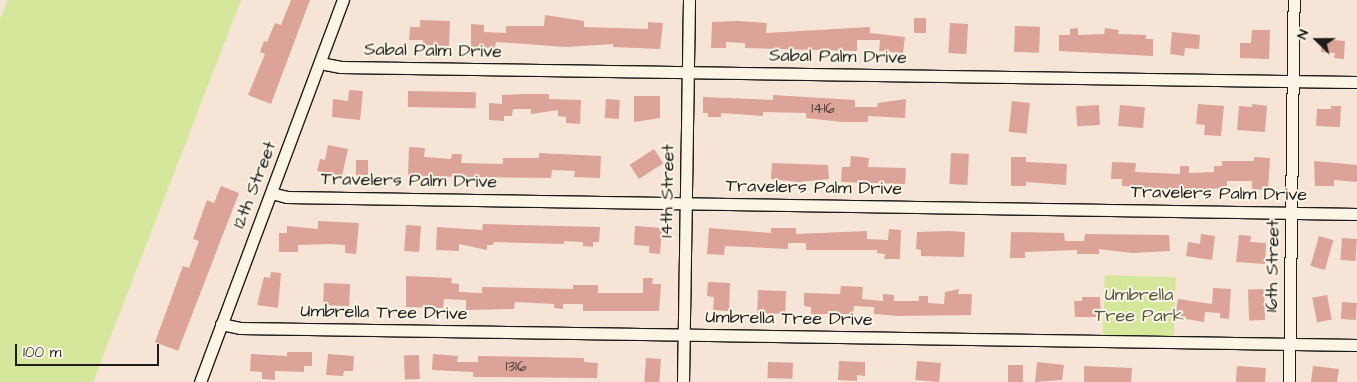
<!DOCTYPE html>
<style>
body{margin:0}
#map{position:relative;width:1357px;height:382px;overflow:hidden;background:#f6e5d6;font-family:"Architects Daughter",sans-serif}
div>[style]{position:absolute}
.green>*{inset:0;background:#d4e79b;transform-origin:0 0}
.building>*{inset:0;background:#dca399;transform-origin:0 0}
.roads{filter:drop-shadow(1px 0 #1c1c1c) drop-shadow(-1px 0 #1c1c1c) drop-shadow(0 1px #1c1c1c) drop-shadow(0 -1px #1c1c1c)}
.minor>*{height:11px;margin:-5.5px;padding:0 5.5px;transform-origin:5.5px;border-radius:5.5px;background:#fcf5e5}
span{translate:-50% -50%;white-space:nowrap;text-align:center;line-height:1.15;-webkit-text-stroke:4px #fcf5e5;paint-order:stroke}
.number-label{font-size:15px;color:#4c3e3b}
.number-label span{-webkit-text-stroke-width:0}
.street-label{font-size:18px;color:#1c1c1c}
.park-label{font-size:18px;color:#535942}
.north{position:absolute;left:1292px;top:15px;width:50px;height:50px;-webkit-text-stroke:4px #fcf5e5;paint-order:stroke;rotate:292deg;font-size:14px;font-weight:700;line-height:20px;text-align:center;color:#1c1c1c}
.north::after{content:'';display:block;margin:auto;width:18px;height:22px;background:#1c1c1c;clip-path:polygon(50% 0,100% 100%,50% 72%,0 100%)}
.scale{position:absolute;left:15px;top:344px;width:144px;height:22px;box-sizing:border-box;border:2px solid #1c1c1c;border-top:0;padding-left:6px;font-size:15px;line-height:18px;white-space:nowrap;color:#1c1c1c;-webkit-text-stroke:4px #fcf5e5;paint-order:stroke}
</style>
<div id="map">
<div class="green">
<div style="clip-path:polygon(8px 0,241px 0,93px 382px,0 382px,0 19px)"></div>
<div style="left:1105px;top:275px;width:71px;height:60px;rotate:2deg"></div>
</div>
<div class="building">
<div style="clip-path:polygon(291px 0,310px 0,271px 104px,248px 95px,265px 54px,260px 52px,264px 41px,267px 42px,275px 23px,281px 25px)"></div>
<div style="clip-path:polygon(545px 15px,584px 21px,584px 27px,648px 29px,648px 22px,663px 23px,660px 49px,613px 47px,613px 44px,566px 47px,496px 42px,495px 48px,471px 47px,471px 24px,484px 25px,484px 32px,506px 33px,506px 26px,544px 26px)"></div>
<div style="left:914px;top:18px;width:12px;height:15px"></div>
<div style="clip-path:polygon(420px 20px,450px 21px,449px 46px,423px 45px,423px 40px,409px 40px,410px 27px,420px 27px)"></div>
<div style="clip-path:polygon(738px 21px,767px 23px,766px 33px,870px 27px,870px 33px,905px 37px,903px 53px,879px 51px,880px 40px,857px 40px,857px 51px,745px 48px,745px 43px,726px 42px,726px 48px,711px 48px,712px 22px)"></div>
<div style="left:950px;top:23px;width:18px;height:30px;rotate:3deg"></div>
<div style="left:1015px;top:26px;width:25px;height:26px;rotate:2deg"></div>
<div style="clip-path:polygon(1078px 28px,1078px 35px,1104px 34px,1105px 28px,1119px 30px,1118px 34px,1146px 35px,1146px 39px,1153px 39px,1153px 56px,1059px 51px,1059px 35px,1070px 35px,1070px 29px)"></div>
<div style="clip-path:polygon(1252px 30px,1270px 30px,1269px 59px,1240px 58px,1240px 43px,1251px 43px)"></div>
<div style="clip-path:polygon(1172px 32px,1200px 35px,1199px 49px,1185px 48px,1184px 56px,1170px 54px)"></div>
<div style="clip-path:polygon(1321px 39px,1345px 41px,1344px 59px,1334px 58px,1335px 53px,1321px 52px)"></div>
<div style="clip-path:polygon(349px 90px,363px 91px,360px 120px,332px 117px,333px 99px,348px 101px)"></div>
<div style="left:408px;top:91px;width:68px;height:16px;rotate:1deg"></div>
<div style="clip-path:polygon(522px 94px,549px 94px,549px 99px,581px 100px,580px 124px,566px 123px,566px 117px,558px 116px,558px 110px,531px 114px,531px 109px,513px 109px,512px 116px,504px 116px,504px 121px,489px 120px,489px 103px,502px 104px,502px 95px)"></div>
<div style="clip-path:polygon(773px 95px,855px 100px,855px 107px,877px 107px,878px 103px,906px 99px,905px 118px,868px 116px,868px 122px,842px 122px,806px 118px,806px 113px,763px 112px,763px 116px,721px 113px,721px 117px,708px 117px,708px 113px,703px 113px,703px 97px,773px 100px)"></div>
<div style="clip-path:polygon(634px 96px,660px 96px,660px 118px,634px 122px)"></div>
<div style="left:606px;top:99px;width:14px;height:19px;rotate:4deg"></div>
<div style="left:1012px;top:101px;width:18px;height:31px;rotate:6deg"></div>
<div style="clip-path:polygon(1198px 104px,1224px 106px,1221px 136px,1204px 135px,1205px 125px,1196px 124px)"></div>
<div style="clip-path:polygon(1252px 104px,1267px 106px,1265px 132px,1237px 130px,1239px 106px,1252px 107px)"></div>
<div style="left:1099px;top:105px;width:20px;height:23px;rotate:87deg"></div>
<div style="left:1120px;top:105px;width:25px;height:21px;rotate:5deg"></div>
<div style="clip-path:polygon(1331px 106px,1341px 106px,1340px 127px,1316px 126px,1317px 109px,1331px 109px)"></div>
<div style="clip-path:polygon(328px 145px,348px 149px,342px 176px,317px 171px,320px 159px,325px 160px)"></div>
<div style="clip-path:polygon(409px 147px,425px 148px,424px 157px,451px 159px,452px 154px,462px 154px,461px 163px,503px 164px,503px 158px,539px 158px,539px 153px,601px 156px,600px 178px,574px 177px,575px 171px,552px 170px,551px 178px,408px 176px)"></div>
<div style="left:654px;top:149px;width:17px;height:29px;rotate:57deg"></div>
<div style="left:951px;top:153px;width:18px;height:31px;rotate:3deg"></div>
<div style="clip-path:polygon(851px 156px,869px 158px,868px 167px,906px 168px,905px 184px,841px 182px,842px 167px,850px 167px)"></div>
<div style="clip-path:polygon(1011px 157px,1026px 157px,1026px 162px,1067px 164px,1066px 185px,1026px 182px,1026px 186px,1011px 186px)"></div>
<div style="clip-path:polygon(1254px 157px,1270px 158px,1268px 190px,1252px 189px,1252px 181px,1227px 181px,1227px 188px,1181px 190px,1122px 186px,1122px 179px,1111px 179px,1112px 162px,1136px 163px,1135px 172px,1180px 174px,1180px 166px,1189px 166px,1189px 173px,1214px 172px,1214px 166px,1222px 166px,1222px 161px,1254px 161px)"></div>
<div style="left:356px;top:160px;width:12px;height:15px"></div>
<div style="clip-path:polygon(1314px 161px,1357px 165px,1357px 182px,1334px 180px,1334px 186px,1315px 186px)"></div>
<div style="clip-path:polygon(772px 163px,828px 165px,829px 179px,798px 182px,771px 179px)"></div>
<div style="clip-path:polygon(221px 186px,239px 193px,178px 351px,155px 342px,183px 266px,189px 268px,199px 241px,193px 239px,207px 200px,214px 203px)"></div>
<div style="clip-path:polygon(318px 221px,359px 223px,356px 254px,345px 253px,345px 245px,330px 244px,298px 245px,298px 252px,279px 252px,279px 233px,287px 233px,287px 226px,318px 229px)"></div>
<div style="clip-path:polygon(483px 224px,600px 227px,599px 242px,593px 242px,593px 247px,583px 246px,583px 242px,564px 241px,564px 244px,494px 242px,493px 245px,487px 245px,487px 250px,459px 244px,459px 251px,436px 250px,437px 227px,482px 230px)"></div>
<div style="left:406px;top:225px;width:15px;height:26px;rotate:4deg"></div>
<div style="clip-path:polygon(635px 226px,662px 228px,660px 254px,649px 253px,649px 246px,634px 245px)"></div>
<div style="clip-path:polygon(709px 228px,771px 233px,771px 228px,796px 228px,796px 234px,867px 231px,867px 239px,888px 240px,889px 229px,901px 230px,900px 259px,884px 259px,885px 254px,877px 253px,877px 250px,806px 250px,806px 243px,788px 243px,788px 249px,725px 246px,724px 255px,707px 254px)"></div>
<div style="clip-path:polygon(949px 231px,965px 232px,964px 257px,921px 256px,921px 250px,916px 249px,917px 232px)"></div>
<div style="clip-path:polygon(1011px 232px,1064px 233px,1065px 241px,1084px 241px,1085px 234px,1169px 235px,1170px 251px,1132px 253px,1099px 249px,1099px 254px,1077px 254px,1077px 250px,1025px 252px,1025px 258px,1010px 258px)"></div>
<div style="clip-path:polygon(1201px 234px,1215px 236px,1212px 260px,1186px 256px,1188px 242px,1200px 244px)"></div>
<div style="clip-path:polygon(1239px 235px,1251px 236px,1250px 242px,1266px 243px,1265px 264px,1236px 262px)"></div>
<div style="left:1319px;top:236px;width:15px;height:31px;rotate:16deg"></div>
<div style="left:1342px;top:238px;width:15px;height:22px;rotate:4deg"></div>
<div style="clip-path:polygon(271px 272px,281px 273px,278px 308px,257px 305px,264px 277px,270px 278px)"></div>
<div style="clip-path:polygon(406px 276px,452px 278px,451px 283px,459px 284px,459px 292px,482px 293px,482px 287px,573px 289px,573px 285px,598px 285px,598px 293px,643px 293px,643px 278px,653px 278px,652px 284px,661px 284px,659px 311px,583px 311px,583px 304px,563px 304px,563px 309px,554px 308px,554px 304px,515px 302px,514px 309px,466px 310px,466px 300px,444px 299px,443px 308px,406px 307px)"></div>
<div style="clip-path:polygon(708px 282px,730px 283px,729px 311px,713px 310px,714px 297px,707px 296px)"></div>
<div style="left:324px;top:283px;width:26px;height:22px;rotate:2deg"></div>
<div style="clip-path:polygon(841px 286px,863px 287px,862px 299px,883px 301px,883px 294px,894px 295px,894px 301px,919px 301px,919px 296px,928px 296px,928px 303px,944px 304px,945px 292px,959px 289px,958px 294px,972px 294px,971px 315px,899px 316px,874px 314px,874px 307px,854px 306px,853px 314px,811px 314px,811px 307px,804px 306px,804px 293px,840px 294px)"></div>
<div style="clip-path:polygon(1213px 288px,1231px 289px,1229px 319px,1220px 318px,1220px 313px,1205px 312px,1204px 322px,1175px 317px,1178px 299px,1212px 304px)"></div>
<div style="left:1264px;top:289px;width:31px;height:16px;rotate:88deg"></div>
<div style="left:758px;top:290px;width:28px;height:23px;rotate:2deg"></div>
<div style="left:1327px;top:295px;width:25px;height:15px;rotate:79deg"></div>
<div style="clip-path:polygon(1082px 297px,1100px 297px,1101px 317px,1075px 317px,1074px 301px,1082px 301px)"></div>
<div style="left:1342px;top:302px;width:15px;height:17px;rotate:4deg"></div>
<div style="clip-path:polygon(287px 352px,312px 352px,312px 366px,304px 366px,304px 372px,275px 371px,275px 380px,262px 379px,262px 372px,250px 371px,251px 354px,287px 356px)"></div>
<div style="clip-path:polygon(328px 354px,354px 356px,353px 371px,344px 371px,343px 376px,326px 375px)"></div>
<div style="clip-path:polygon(433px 354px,458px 356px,457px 362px,478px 362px,478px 356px,584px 358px,584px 362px,598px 363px,597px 378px,473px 377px,473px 372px,432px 370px)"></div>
<div style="left:419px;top:355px;width:24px;height:15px;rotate:88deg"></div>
<div style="left:646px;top:358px;width:15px;height:24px;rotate:4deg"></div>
<div style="clip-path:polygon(839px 361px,865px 362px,865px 376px,857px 375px,857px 381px,838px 380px)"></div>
<div style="left:917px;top:361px;width:24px;height:19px;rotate:5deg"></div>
<div style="left:768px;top:362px;width:25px;height:16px;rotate:2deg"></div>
<div style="clip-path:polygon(1037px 362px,1064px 365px,1062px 380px,1035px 382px)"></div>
<div style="left:1008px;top:365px;width:15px;height:17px"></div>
<div style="clip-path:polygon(1084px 366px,1132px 368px,1131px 382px,1084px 382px)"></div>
<div style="left:1237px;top:366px;width:29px;height:16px;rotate:4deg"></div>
<div style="clip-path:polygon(1313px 366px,1339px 369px,1337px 382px,1311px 382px)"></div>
</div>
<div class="roads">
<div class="minor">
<div style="left:320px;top:63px;width:21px;rotate:11deg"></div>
<div style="left:341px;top:67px;width:1016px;rotate:0.85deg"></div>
<div style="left:271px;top:193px;width:16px;rotate:14deg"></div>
<div style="left:287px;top:197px;width:1070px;rotate:0.91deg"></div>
<div style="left:221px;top:324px;width:19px;rotate:12deg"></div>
<div style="left:240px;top:328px;width:1117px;rotate:0.87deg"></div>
<div style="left:200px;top:382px;width:408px;rotate:-69.5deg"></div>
<div style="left:683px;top:382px;width:382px;rotate:-89.1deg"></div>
<div style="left:1289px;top:382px;width:382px;rotate:-89.3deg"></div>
</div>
</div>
<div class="number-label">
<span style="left:823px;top:109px">1416</span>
<span style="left:516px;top:367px">1316</span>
</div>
<div class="street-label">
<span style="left:433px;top:51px;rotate:1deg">Sabal Palm Drive</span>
<span style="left:838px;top:57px;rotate:1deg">Sabal Palm Drive</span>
<span style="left:409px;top:181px;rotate:1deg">Travelers Palm Drive</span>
<span style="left:255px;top:185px;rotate:-69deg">12th Street</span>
<span style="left:814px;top:188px;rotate:1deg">Travelers Palm Drive</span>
<span style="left:668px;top:191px;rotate:-89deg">14th Street</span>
<span style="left:1219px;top:194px;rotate:1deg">Travelers Palm Drive</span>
<span style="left:1273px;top:266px;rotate:-89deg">16th Street</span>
<span style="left:384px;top:313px;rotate:1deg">Umbrella Tree Drive</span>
<span style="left:789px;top:319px;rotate:1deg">Umbrella Tree Drive</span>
</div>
<div class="park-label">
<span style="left:1139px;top:306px">Umbrella<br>Tree Park</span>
</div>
<div class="north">N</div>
<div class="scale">100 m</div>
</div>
